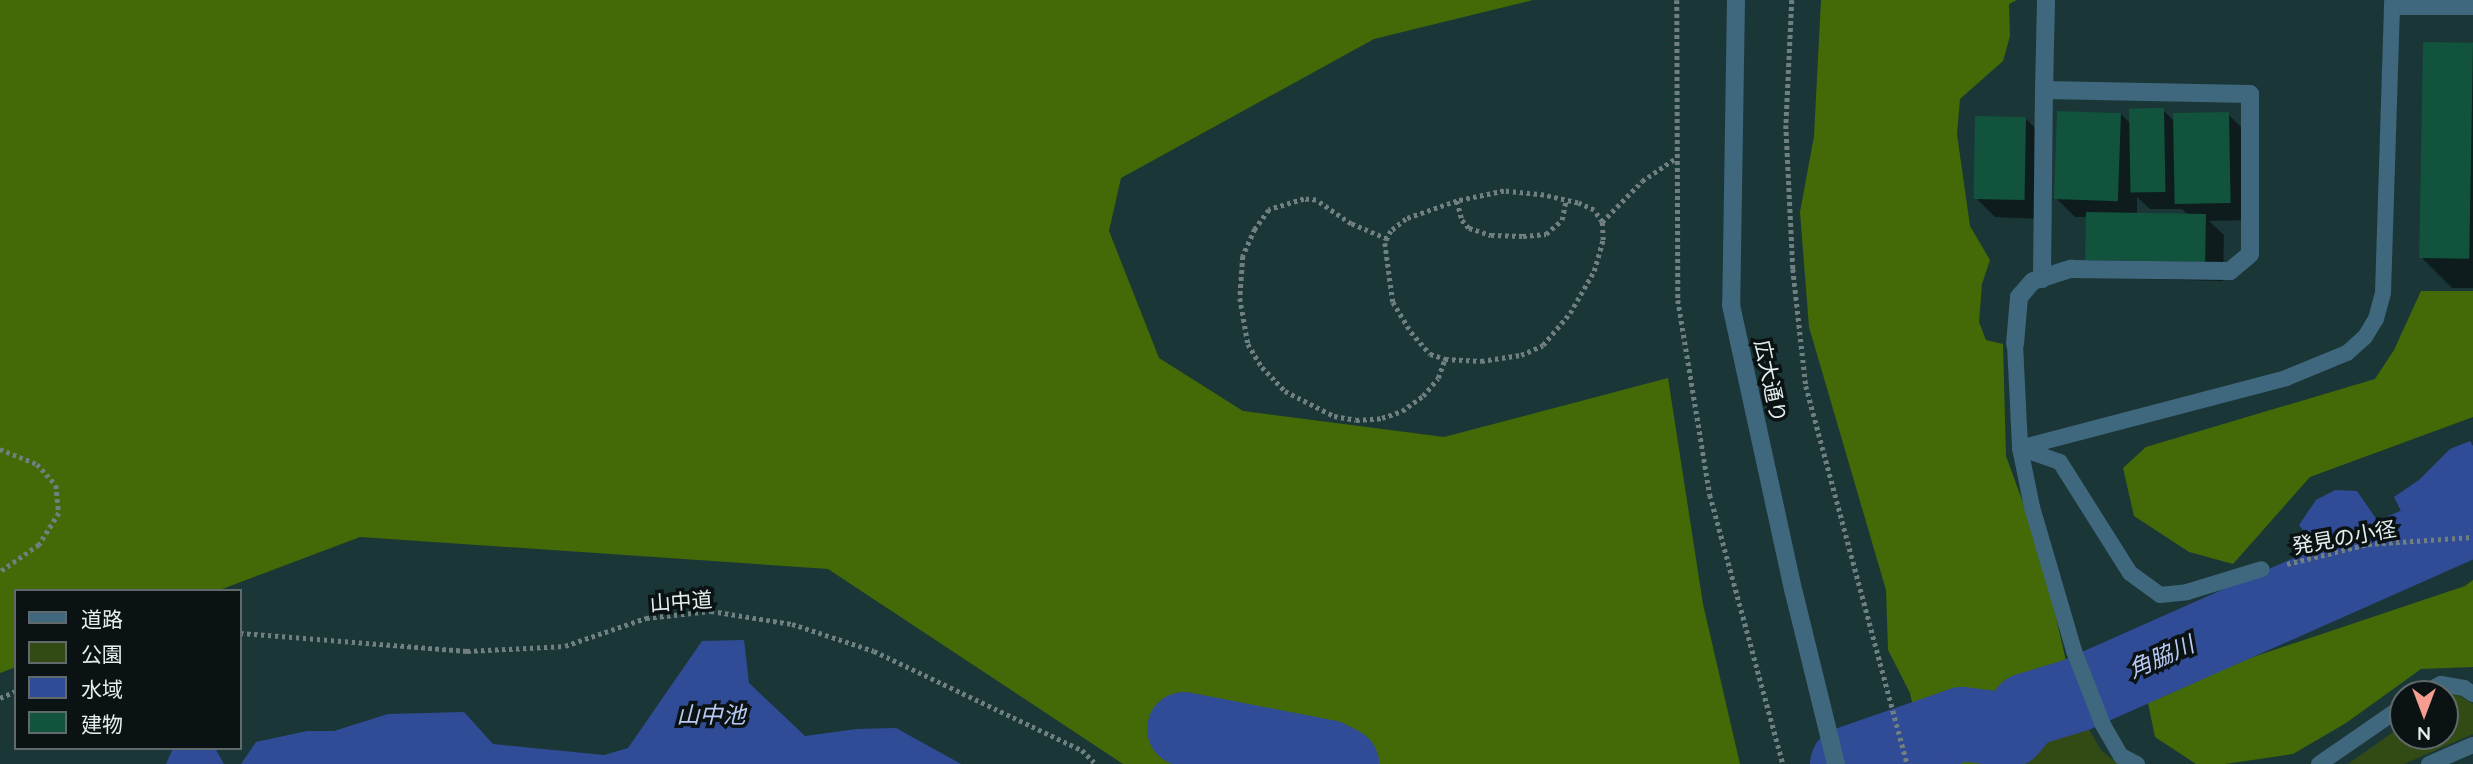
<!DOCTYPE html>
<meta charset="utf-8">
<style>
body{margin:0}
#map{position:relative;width:2473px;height:764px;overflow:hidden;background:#1a2c2c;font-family:Quicksand,"Noto Sans JP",sans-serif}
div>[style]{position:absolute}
.built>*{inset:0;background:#1b3637}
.green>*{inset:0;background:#324b14}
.forest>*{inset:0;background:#436a06}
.water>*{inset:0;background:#314c97}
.shadow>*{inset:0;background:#0007}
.river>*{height:74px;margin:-37px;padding:0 37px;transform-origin:37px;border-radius:37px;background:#314c97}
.building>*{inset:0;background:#11533c;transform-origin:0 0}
.path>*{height:4.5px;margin-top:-2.25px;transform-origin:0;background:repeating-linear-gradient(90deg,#707f7f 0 3.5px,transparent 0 7px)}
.service>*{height:16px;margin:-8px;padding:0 8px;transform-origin:8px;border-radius:8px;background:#3f677d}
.minor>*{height:18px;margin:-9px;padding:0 9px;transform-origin:9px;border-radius:9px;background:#3f677d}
.tertiary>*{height:18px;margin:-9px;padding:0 9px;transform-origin:9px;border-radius:9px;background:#3f677d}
span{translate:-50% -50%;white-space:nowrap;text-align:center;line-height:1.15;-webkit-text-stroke:7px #0b1213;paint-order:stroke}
.street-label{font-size:21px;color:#e3eeee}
.water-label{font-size:23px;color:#b9cbf5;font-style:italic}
.legend{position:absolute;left:14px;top:589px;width:228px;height:161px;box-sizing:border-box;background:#0b1213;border:2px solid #616a6b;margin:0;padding:9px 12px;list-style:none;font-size:21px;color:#e3eeee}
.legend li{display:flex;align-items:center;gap:14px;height:35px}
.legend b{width:35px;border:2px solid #616a6b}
.north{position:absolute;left:2389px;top:680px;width:70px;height:70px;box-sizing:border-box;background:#0b1213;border:2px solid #616a6b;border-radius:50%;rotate:180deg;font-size:19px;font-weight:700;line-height:28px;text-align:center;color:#e3eeee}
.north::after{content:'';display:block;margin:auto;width:24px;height:32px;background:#f59d90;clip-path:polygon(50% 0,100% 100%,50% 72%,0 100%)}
</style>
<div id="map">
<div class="built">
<div style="clip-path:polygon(evenodd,0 0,2473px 0,2473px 764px,0 764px,0 0,16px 591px,240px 591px,240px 748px,16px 748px,16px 591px,0 0,2403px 694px,2445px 694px,2445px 736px,2403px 736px,2403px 694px)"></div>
</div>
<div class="green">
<div style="clip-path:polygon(2456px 694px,2473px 704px,2473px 734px,2404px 764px,2348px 764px,2403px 725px,2403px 736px,2445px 736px,2445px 695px)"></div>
<div style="clip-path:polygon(2077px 709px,2101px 750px,2118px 764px,2001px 764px,1996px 743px,2034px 724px,2062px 732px)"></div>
</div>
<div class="forest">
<div style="clip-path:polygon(0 0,1533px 0,1374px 39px,1121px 178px,1109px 231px,1159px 358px,1243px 411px,1444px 437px,1668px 378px,1703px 604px,1740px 764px,1123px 764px,828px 569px,360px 537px,217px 591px,16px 591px,16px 667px,0 673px)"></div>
<div style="clip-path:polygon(1821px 0,2017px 0,2009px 4px,2010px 36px,2003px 61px,1960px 99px,1957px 134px,1970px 226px,1990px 260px,1982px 284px,1979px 322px,1986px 340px,2003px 344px,2006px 456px,2041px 552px,2077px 709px,2062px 732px,2034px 724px,1996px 743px,2001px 764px,1925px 764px,1910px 693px,1888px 650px,1886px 590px,1809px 327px,1800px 212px,1814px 136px)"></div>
<div style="clip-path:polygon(2421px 291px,2473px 291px,2473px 417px,2310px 477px,2233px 564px,2189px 552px,2134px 516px,2123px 468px,2146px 447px,2375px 379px,2394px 350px)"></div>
<div style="clip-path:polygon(2473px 580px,2473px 667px,2421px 669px,2346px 723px,2293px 754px,2225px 764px,2196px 764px,2155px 737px,2146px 693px,2465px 586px)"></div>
</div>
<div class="water">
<div style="clip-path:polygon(2470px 441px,2473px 446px,2473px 503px,2441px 521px,2402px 513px,2394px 497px,2419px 480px,2450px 449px)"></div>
<div style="clip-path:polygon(2335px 490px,2357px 491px,2379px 523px,2366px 535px,2311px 540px,2299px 525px,2316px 500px)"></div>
<div style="clip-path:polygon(744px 640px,749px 683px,805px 736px,857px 729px,896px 728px,961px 764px,241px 764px,256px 742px,307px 731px,334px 731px,388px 714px,464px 712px,493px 744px,604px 755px,628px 748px,702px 641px)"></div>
<div style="clip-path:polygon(173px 748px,215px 748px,224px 764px,166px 764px)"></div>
</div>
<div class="shadow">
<div style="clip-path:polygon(2473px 44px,2473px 288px,2452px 288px,2422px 258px)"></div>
<div style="clip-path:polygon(evenodd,2163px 110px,2174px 121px,2228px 114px,2246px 132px,2248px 220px,2209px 221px,2224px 235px,2223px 281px,2104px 278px,2086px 260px,2087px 217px,2075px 217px,2057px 199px,2121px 114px,2131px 124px,2163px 110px,2137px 197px,2150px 209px,2182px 209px,2189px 216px,2137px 215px,2137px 197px)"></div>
<div style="clip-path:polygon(2025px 118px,2043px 136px,2043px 219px,1995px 217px,1977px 199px)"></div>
</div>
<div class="river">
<div style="left:1184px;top:729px;width:147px;rotate:11deg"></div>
<div style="left:1328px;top:757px;width:16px;rotate:27deg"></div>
<div style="left:1847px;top:764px;width:122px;rotate:-19.2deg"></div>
<div style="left:1962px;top:724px;width:48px;rotate:7.1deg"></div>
<div style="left:2010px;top:730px;width:26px;rotate:-50deg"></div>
<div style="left:2027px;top:710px;width:51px;rotate:-17deg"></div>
<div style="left:2076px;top:695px;width:434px;rotate:-23.9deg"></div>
</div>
<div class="building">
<div style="left:2423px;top:42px;width:50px;height:216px;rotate:1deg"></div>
<div style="left:2164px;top:108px;width:84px;height:35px;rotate:89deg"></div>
<div style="left:2057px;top:111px;width:64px;height:88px;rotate:2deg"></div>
<div style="left:2229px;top:112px;width:91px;height:56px;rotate:89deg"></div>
<div style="left:1975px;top:116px;width:51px;height:83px;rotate:1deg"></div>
<div style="left:2086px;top:212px;width:120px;height:48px;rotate:1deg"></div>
</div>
<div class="path">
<div style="left:1677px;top:0;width:300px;rotate:89.8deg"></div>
<div style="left:1678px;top:300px;width:198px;rotate:80.7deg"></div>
<div style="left:1710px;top:495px;width:279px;rotate:74.8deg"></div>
<div style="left:1792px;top:0;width:125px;rotate:92.7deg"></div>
<div style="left:1786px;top:125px;width:144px;rotate:87.2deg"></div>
<div style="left:1793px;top:269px;width:118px;rotate:83.7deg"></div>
<div style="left:1806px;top:386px;width:391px;rotate:75deg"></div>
<div style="left:1457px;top:201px;width:20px;rotate:75deg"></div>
<div style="left:1462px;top:220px;width:11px;rotate:49deg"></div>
<div style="left:1469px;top:228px;width:23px;rotate:18deg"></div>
<div style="left:1491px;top:235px;width:32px;rotate:2deg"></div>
<div style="left:1523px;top:236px;width:23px;rotate:-5deg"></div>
<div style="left:1546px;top:234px;width:21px;rotate:-41deg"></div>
<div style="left:1562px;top:220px;width:20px;rotate:-79deg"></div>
<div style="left:1602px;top:222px;width:14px;rotate:-124deg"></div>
<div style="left:1594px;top:210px;width:17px;rotate:-156deg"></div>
<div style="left:1578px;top:203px;width:35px;rotate:-167deg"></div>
<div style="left:1544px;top:195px;width:40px;rotate:-174.3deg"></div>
<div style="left:1504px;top:191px;width:48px;rotate:168deg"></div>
<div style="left:1457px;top:201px;width:54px;rotate:160.6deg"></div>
<div style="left:1406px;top:219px;width:19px;rotate:141deg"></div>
<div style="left:1391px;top:231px;width:13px;rotate:117deg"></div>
<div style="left:1385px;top:243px;width:60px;rotate:82.3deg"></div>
<div style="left:1393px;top:302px;width:35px;rotate:59deg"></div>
<div style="left:1411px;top:332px;width:29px;rotate:49deg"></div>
<div style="left:1430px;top:354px;width:16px;rotate:18deg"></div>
<div style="left:1445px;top:359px;width:36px;rotate:3deg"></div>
<div style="left:1481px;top:361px;width:40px;rotate:-8.5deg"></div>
<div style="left:1521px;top:355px;width:24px;rotate:-24deg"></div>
<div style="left:1543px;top:345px;width:42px;rotate:-49.8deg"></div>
<div style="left:1570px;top:313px;width:48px;rotate:-60.3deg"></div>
<div style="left:1594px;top:271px;width:32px;rotate:-74deg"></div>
<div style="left:1603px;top:240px;width:18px;rotate:-93deg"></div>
<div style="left:1602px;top:222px;width:57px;rotate:-45.7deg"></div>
<div style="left:1642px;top:181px;width:41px;rotate:-34.1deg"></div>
<div style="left:1387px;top:239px;width:39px;rotate:-157deg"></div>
<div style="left:1351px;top:224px;width:42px;rotate:-145.6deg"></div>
<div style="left:1316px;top:200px;width:12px;rotate:-175deg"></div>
<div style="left:1304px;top:199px;width:37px;rotate:163deg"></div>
<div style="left:1269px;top:210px;width:24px;rotate:126deg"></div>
<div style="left:1255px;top:229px;width:30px;rotate:114deg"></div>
<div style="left:1243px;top:256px;width:42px;rotate:94.1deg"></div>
<div style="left:1240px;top:298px;width:47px;rotate:80.1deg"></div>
<div style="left:1248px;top:344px;width:27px;rotate:59deg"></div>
<div style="left:1262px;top:367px;width:33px;rotate:46deg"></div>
<div style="left:1285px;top:391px;width:55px;rotate:27deg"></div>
<div style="left:1334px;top:416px;width:22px;rotate:10deg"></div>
<div style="left:1356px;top:420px;width:26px;rotate:-4deg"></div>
<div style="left:1382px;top:418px;width:21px;rotate:-19deg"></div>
<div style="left:1402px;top:411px;width:26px;rotate:-36deg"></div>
<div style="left:1423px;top:396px;width:23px;rotate:-50deg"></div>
<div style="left:1438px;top:378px;width:20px;rotate:-70deg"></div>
<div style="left:0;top:449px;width:40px;rotate:22deg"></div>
<div style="left:37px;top:464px;width:28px;rotate:48deg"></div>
<div style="left:56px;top:485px;width:28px;rotate:84deg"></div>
<div style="left:59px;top:513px;width:38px;rotate:122deg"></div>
<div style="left:39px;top:545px;width:47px;rotate:145.3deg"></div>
<div style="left:2287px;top:564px;width:83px;rotate:-13.9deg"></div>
<div style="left:2368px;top:544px;width:105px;rotate:-3.8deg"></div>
<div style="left:240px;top:633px;width:228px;rotate:4.5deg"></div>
<div style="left:467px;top:651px;width:98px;rotate:-2.9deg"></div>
<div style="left:565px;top:646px;width:86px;rotate:-19.1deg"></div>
<div style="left:646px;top:618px;width:65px;rotate:-6.1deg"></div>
<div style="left:711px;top:611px;width:82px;rotate:9.1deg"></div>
<div style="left:792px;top:624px;width:86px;rotate:18.2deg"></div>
<div style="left:874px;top:651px;width:230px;rotate:25.5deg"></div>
<div style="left:1082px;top:750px;width:20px;rotate:45deg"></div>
<div style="left:0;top:698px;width:17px;rotate:-24deg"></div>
</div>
<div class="service">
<div style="left:2392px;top:7px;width:81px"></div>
<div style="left:2015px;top:344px;width:104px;rotate:87.2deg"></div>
<div style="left:2020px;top:448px;width:60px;rotate:78.5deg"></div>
<div style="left:2032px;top:507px;width:150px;rotate:73.7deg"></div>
<div style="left:2074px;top:651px;width:79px;rotate:68.6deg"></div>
<div style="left:2103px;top:725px;width:36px;rotate:60deg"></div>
<div style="left:2121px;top:756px;width:18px;rotate:27deg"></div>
<div style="left:2020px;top:448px;width:275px;rotate:-14.7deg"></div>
<div style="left:2286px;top:378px;width:66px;rotate:-22.3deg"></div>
<div style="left:2347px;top:353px;width:24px;rotate:-42deg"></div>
<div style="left:2365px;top:337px;width:21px;rotate:-59deg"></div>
<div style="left:2376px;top:319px;width:27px;rotate:-75deg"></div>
<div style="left:2383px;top:293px;width:293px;rotate:-88.2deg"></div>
<div style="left:2020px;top:448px;width:42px;rotate:19.3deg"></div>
<div style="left:2060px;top:462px;width:131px;rotate:57.8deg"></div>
<div style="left:2130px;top:573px;width:37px;rotate:36deg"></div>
<div style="left:2160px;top:595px;width:27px;rotate:-6deg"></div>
<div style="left:2187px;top:592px;width:78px;rotate:-17deg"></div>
<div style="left:2421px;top:694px;width:22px;rotate:-27deg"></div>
<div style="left:2441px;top:684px;width:23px;rotate:10deg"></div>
<div style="left:2464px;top:688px;width:11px;rotate:34deg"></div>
<div style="left:2319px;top:764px;width:102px;rotate:-34.6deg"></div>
<div style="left:2429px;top:764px;width:48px;rotate:-23.4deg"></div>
</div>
<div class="minor">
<div style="left:2042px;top:279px;width:189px;rotate:-89.4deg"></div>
<div style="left:2015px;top:344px;width:47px;rotate:-85.1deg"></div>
<div style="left:2019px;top:297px;width:21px;rotate:-49deg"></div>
<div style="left:2033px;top:281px;width:40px;rotate:-18deg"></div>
<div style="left:2071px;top:269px;width:159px;rotate:0.7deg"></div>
<div style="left:2230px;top:271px;width:26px;rotate:-40deg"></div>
<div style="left:2250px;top:254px;width:160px;rotate:-90deg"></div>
<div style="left:2250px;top:94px;width:206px;rotate:-178.9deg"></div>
<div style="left:2044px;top:90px;width:90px;rotate:-88.7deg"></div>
</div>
<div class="tertiary">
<div style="left:1736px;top:0;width:305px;rotate:90.9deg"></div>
<div style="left:1731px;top:305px;width:295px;rotate:77.7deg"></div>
<div style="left:1794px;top:593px;width:176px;rotate:76.2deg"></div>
</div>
<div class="street-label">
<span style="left:1771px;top:381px;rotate:78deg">広大通り</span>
<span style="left:2344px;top:537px;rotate:-10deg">発見の小径</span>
<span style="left:681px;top:601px;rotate:-4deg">山中道</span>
</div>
<div class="water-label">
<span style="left:2161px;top:657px;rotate:-24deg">角脇川</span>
<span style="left:711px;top:715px">山中池</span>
</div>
<ul class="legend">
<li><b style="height:9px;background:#3f677d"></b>道路</li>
<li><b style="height:19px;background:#324b14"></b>公園</li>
<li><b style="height:19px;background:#314c97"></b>水域</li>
<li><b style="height:19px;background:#11533c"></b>建物</li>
</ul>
<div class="north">N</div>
</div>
